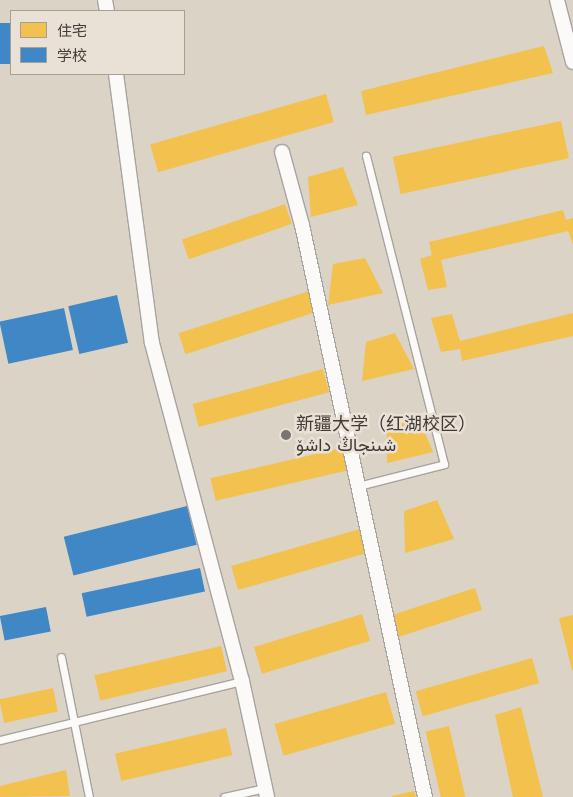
<!DOCTYPE html>
<meta charset="utf-8">
<style>
body{margin:0}
#map{position:relative;width:573px;height:797px;overflow:hidden;background:#e6e0da;font-family:"Work Sans",Vazirmatn,"Noto Sans SC",sans-serif}
div>[style]{position:absolute}
.built>*{inset:0;background:#dcd3c7}
.homes>*{inset:0;background:#f2c14e;transform-origin:0 0}
.schools>*{inset:0;background:#3f88c5;transform-origin:0 0}
.roads{filter:drop-shadow(1px 0 #a7a39f) drop-shadow(-1px 0 #a7a39f) drop-shadow(0 1px #a7a39f) drop-shadow(0 -1px #a7a39f)}
.lane>*{height:7px;margin:-3.5px;padding:0 3.5px;transform-origin:3.5px;border-radius:3.5px;background:#fbfaf9}
.street>*{height:14px;margin:-7px;padding:0 7px;transform-origin:7px;border-radius:7px;background:#fbfaf9}
.dots>*{width:14px;height:14px;translate:-50% -50%;box-sizing:border-box;border:2px solid #eae1d6;border-radius:50%}
span{translate:-50% -50%;white-space:nowrap;text-align:center;line-height:1.15;-webkit-text-stroke:5px #eae1d6;paint-order:stroke}
.poi-label{font-size:18px;color:#3f3b37}
.left{translate:0 -50%;text-align:left}
.legend{position:absolute;left:10px;top:10px;width:175px;height:65px;box-sizing:border-box;background:#eae1d6;border:1px solid #a69f96;margin:0;padding:6px 9px;list-style:none;font-size:15px;color:#3f3b37}
.legend li{display:flex;align-items:center;gap:10px;height:25px}
.legend b{width:25px;border:1px solid #a69f96}
</style>
<div id="map">
<div class="built">
<div style="clip-path:polygon(evenodd,0 0,573px 0,573px 797px,0 797px,0 0,11px 11px,184px 11px,184px 74px,11px 74px,11px 11px)"></div>
</div>
<div class="homes">
<div style="clip-path:polygon(544px 46px,553px 73px,366px 115px,361px 91px)"></div>
<div style="left:326px;top:94px;width:29px;height:183px;rotate:74deg"></div>
<div style="left:561px;top:121px;width:38px;height:172px;rotate:78deg"></div>
<div style="clip-path:polygon(343px 167px,358px 205px,311px 217px,308px 177px)"></div>
<div style="left:285px;top:204px;width:21px;height:109px;rotate:71deg"></div>
<div style="clip-path:polygon(563px 210px,566px 220px,573px 218px,573px 245px,568px 231px,441px 260px,447px 287px,428px 290px,420px 259px,432px 255px,429px 242px)"></div>
<div style="clip-path:polygon(365px 258px,383px 293px,328px 305px,333px 264px)"></div>
<div style="left:309px;top:291px;width:22px;height:137px;rotate:72deg"></div>
<div style="clip-path:polygon(573px 313px,573px 336px,462px 361px,460px 349px,441px 352px,431px 318px,452px 314px,460px 341px)"></div>
<div style="clip-path:polygon(395px 333px,414px 369px,362px 381px,366px 342px)"></div>
<div style="left:323px;top:369px;width:24px;height:135px;rotate:75deg"></div>
<div style="clip-path:polygon(418px 416px,433px 452px,387px 463px,387px 424px)"></div>
<div style="left:342px;top:448px;width:23px;height:135px;rotate:77deg"></div>
<div style="clip-path:polygon(437px 500px,454px 539px,405px 553px,404px 511px)"></div>
<div style="left:360px;top:529px;width:25px;height:134px;rotate:74deg"></div>
<div style="left:475px;top:588px;width:23px;height:93px;rotate:72deg"></div>
<div style="left:362px;top:614px;width:28px;height:113px;rotate:73deg"></div>
<div style="clip-path:polygon(573px 615px,573px 670px,572px 670px,559px 618px)"></div>
<div style="left:221px;top:646px;width:26px;height:130px;rotate:77deg"></div>
<div style="left:532px;top:658px;width:26px;height:121px;rotate:74deg"></div>
<div style="left:53px;top:688px;width:24px;height:55px;rotate:78deg"></div>
<div style="left:386px;top:692px;width:33px;height:116px;rotate:74deg"></div>
<div style="clip-path:polygon(521px 707px,543px 797px,513px 797px,495px 715px)"></div>
<div style="left:449px;top:726px;width:73px;height:24px;rotate:77deg"></div>
<div style="left:226px;top:728px;width:28px;height:114px;rotate:77deg"></div>
<div style="clip-path:polygon(66px 770px,70px 796px,0 797px,0 786px)"></div>
<div style="clip-path:polygon(414px 791px,416px 797px,392px 797px,392px 796px)"></div>
</div>
<div class="schools">
<div style="left:11px;top:23px;width:41px;height:11px;rotate:90deg"></div>
<div style="left:117px;top:295px;width:49px;height:50px;rotate:77deg"></div>
<div style="left:64px;top:308px;width:43px;height:66px;rotate:78deg"></div>
<div style="left:187px;top:506px;width:40px;height:127px;rotate:76deg"></div>
<div style="left:200px;top:568px;width:24px;height:121px;rotate:78deg"></div>
<div style="left:46px;top:607px;width:25px;height:47px;rotate:79deg"></div>
</div>
<div class="roads">
<div class="lane">
<div style="left:358px;top:486px;width:89px;rotate:-14.3deg"></div>
<div style="left:444px;top:464px;width:318px;rotate:-104.2deg"></div>
<div style="left:61px;top:657px;width:143px;rotate:78.7deg"></div>
<div style="left:0;top:740px;width:249px;rotate:-13.7deg"></div>
<div style="left:224px;top:797px;width:42px;rotate:-12.4deg"></div>
</div>
<div class="street">
<div style="left:105px;top:0;width:11px;rotate:80deg"></div>
<div style="left:557px;top:0;width:64px;rotate:75.5deg"></div>
<div style="left:116px;top:74px;width:271px;rotate:82.4deg"></div>
<div style="left:152px;top:343px;width:350px;rotate:75.1deg"></div>
<div style="left:242px;top:681px;width:119px;rotate:77.8deg"></div>
<div style="left:282px;top:152px;width:76px;rotate:74.7deg"></div>
<div style="left:302px;top:225px;width:585px;rotate:77.86deg"></div>
</div>
</div>
<div class="dots">
<div style="left:286px;top:435px;background:#797570"></div>
</div>
<div class="poi-label">
<span class="left" style="left:296px;top:435px">新疆大学（红湖校区）<br>شىنجاڭ داشۆ</span>
</div>
<ul class="legend">
<li><b style="height:14px;background:#f2c14e"></b>住宅</li>
<li><b style="height:14px;background:#3f88c5"></b>学校</li>
</ul>
</div>
